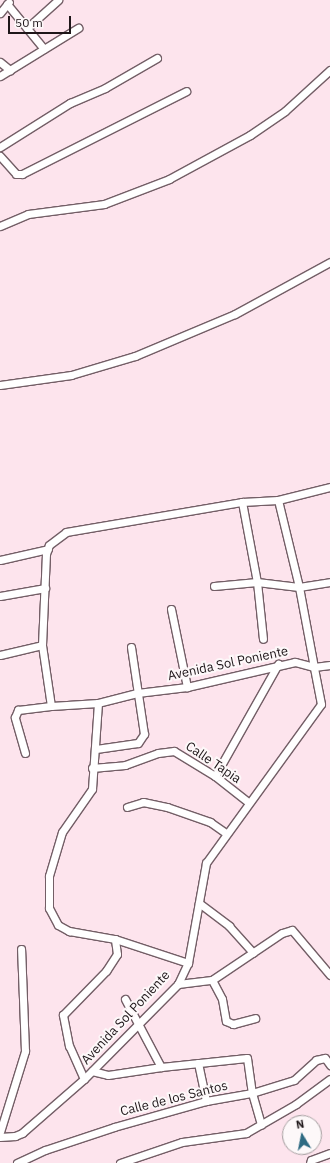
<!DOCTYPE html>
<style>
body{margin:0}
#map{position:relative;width:330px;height:1163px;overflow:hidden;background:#fde4ed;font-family:"IBM Plex Sans",sans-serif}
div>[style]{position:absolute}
.roads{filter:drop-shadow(1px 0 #735e66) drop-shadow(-1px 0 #735e66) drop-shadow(0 1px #735e66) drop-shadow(0 -1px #735e66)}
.street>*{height:7px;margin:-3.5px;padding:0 3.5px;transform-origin:3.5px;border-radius:3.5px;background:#fff}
span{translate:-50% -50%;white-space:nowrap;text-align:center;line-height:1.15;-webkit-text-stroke:4px #fdf8f9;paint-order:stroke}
.street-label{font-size:13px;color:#1e1619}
.north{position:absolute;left:282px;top:1115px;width:40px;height:40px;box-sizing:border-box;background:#fdf8f9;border:1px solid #a49e9f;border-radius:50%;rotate:350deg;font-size:11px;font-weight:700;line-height:16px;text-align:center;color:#1e1619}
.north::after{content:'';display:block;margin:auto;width:14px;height:18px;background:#2e6a82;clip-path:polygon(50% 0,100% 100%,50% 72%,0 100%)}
.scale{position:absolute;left:8px;top:16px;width:63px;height:18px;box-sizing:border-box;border:2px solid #1e1619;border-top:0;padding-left:5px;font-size:12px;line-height:14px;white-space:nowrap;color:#1e1619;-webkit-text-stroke:3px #fdf8f9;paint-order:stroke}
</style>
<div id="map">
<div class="roads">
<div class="street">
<div style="left:7px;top:4px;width:58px;rotate:50.6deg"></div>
<div style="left:0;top:13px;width:14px;rotate:-51deg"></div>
<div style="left:27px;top:28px;width:42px;rotate:-42.1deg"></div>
<div style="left:0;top:62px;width:13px;rotate:39deg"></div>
<div style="left:0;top:76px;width:92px;rotate:-31.6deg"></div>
<div style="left:0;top:147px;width:83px;rotate:-32.2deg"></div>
<div style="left:70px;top:103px;width:38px;rotate:-23deg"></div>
<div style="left:105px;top:88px;width:60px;rotate:-30deg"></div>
<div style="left:0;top:156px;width:24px;rotate:48deg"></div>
<div style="left:16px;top:174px;width:6px"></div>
<div style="left:22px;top:174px;width:184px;rotate:-26.8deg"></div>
<div style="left:0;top:226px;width:30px;rotate:-23deg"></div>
<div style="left:28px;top:214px;width:77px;rotate:-7.5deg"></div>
<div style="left:104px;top:204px;width:70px;rotate:-21deg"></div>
<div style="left:169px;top:179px;width:92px;rotate:-28.5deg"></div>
<div style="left:250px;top:135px;width:42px;rotate:-34.4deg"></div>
<div style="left:285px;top:111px;width:61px;rotate:-42.3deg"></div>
<div style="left:0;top:385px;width:72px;rotate:-8deg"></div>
<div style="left:71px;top:375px;width:67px;rotate:-16.5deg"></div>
<div style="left:135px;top:356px;width:108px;rotate:-22.8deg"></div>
<div style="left:235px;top:314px;width:108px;rotate:-28.7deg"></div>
<div style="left:278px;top:500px;width:89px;rotate:76.4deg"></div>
<div style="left:299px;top:587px;width:81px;rotate:79.4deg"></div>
<div style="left:314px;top:667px;width:16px;rotate:-7deg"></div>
<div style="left:242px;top:502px;width:81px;rotate:79.4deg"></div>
<div style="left:257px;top:582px;width:57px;rotate:84deg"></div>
<div style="left:0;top:560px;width:49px;rotate:-12.9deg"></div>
<div style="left:214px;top:586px;width:43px;rotate:-5.3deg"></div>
<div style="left:257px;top:582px;width:42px;rotate:6.8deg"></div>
<div style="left:299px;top:587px;width:31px;rotate:-9deg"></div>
<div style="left:0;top:596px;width:46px;rotate:-10.1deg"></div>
<div style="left:171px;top:609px;width:80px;rotate:78.4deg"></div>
<div style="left:0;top:655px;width:43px;rotate:-13.4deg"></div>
<div style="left:98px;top:703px;width:86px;rotate:94deg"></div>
<div style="left:92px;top:789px;width:52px;rotate:124.9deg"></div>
<div style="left:62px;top:832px;width:46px;rotate:106.5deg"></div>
<div style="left:49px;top:876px;width:32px;rotate:90deg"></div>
<div style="left:49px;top:908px;width:19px;rotate:62deg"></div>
<div style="left:58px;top:925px;width:13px;rotate:29deg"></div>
<div style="left:69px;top:931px;width:47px;rotate:9.9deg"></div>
<div style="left:115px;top:939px;width:77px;rotate:18.2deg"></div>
<div style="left:96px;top:749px;width:42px;rotate:-8.1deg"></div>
<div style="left:138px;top:743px;width:11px;rotate:-56deg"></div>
<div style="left:144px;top:734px;width:88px;rotate:-98.5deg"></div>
<div style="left:25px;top:753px;width:37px;rotate:-106deg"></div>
<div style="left:15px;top:717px;width:8px;rotate:-67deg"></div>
<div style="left:18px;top:710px;width:33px;rotate:-7deg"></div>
<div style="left:92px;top:768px;width:33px;rotate:-5deg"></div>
<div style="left:125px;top:765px;width:35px;rotate:-20deg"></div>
<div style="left:158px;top:753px;width:16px;rotate:-7deg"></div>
<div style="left:174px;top:751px;width:48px;rotate:31.4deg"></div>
<div style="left:215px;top:776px;width:42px;rotate:38.2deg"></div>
<div style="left:215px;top:776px;width:129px;rotate:-60.6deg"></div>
<div style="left:127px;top:807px;width:17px;rotate:-17deg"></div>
<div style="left:143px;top:802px;width:25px;rotate:12deg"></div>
<div style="left:167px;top:807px;width:46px;rotate:19.2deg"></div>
<div style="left:210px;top:822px;width:19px;rotate:35deg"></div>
<div style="left:199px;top:903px;width:38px;rotate:37deg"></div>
<div style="left:229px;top:926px;width:36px;rotate:48deg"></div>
<div style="left:212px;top:980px;width:21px;rotate:62deg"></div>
<div style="left:222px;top:999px;width:22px;rotate:80deg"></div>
<div style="left:226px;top:1021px;width:8px;rotate:23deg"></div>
<div style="left:233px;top:1024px;width:23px;rotate:-15deg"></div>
<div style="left:178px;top:984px;width:34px;rotate:-7deg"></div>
<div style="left:212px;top:980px;width:84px;rotate:-33.9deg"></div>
<div style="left:282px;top:933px;width:10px;rotate:-17deg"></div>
<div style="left:292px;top:930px;width:59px;rotate:49.8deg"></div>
<div style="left:125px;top:999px;width:77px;rotate:62.1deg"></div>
<div style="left:198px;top:1063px;width:39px;rotate:78deg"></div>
<div style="left:92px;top:1071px;width:16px;rotate:14deg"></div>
<div style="left:108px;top:1075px;width:54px;rotate:-8.6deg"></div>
<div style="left:161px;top:1067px;width:86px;rotate:-6deg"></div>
<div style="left:247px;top:1058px;width:35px;rotate:82deg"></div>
<div style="left:252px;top:1093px;width:33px;rotate:74deg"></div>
<div style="left:84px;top:1079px;width:36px;rotate:-114deg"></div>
<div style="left:69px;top:1046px;width:32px;rotate:-101deg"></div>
<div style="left:63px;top:1015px;width:62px;rotate:-45.7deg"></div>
<div style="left:106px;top:971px;width:20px;rotate:-57deg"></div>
<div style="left:117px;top:954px;width:15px;rotate:-98deg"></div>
<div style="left:0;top:1132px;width:85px;rotate:-72.8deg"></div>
<div style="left:25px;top:1051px;width:102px;rotate:-92.2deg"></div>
<div style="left:0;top:1137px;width:15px;rotate:-4deg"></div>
<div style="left:15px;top:1136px;width:8px;rotate:-23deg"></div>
<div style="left:22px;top:1133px;width:82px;rotate:-41.1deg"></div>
<div style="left:84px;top:1079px;width:134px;rotate:-45.3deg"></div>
<div style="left:178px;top:984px;width:23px;rotate:-65deg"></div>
<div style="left:188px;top:963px;width:102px;rotate:-79.8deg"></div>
<div style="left:206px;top:863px;width:196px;rotate:-54.1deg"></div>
<div style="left:321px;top:704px;width:38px;rotate:-101deg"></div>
<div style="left:314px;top:667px;width:20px;rotate:-165deg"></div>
<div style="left:295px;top:662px;width:111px;rotate:167deg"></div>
<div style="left:187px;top:687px;width:50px;rotate:173.2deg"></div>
<div style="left:137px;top:693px;width:40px;rotate:165.6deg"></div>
<div style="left:98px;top:703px;width:47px;rotate:176.3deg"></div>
<div style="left:51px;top:706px;width:62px;rotate:-98.4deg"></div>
<div style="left:42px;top:645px;width:91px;rotate:-87.5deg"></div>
<div style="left:46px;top:554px;width:9px;rotate:-72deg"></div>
<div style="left:49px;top:545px;width:21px;rotate:-37deg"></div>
<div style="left:66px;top:532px;width:179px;rotate:-9.7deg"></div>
<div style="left:242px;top:502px;width:36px;rotate:-3deg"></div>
<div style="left:278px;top:500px;width:54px;rotate:-14deg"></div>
<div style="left:17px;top:1163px;width:31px;rotate:-25deg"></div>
<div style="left:45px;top:1150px;width:73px;rotate:-18.4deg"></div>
<div style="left:114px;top:1127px;width:96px;rotate:-15.8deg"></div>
<div style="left:206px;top:1101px;width:47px;rotate:-9.9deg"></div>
<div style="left:252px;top:1093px;width:44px;rotate:-17.2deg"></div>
<div style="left:294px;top:1080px;width:30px;rotate:-42deg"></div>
<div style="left:316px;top:1060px;width:9px;rotate:-13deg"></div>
<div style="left:325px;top:1058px;width:9px;rotate:54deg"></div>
<div style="left:120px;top:1163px;width:65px;rotate:-18.7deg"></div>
<div style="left:182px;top:1142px;width:65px;rotate:-8deg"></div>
<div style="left:246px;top:1133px;width:58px;rotate:-30.1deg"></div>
<div style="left:296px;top:1104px;width:42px;rotate:-36.3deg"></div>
<div style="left:310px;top:1163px;width:3px;rotate:-72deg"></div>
<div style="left:311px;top:1160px;width:20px;rotate:-20deg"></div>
</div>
</div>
<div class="street-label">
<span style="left:228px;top:664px;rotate:-12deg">Avenida Sol Poniente</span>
<span style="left:213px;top:763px;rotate:34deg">Calle Tapia</span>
<span style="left:126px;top:1018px;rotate:-47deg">Avenida Sol Poniente</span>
<span style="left:174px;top:1099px;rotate:-14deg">Calle de los Santos</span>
</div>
<div class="north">N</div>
<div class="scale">50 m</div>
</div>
